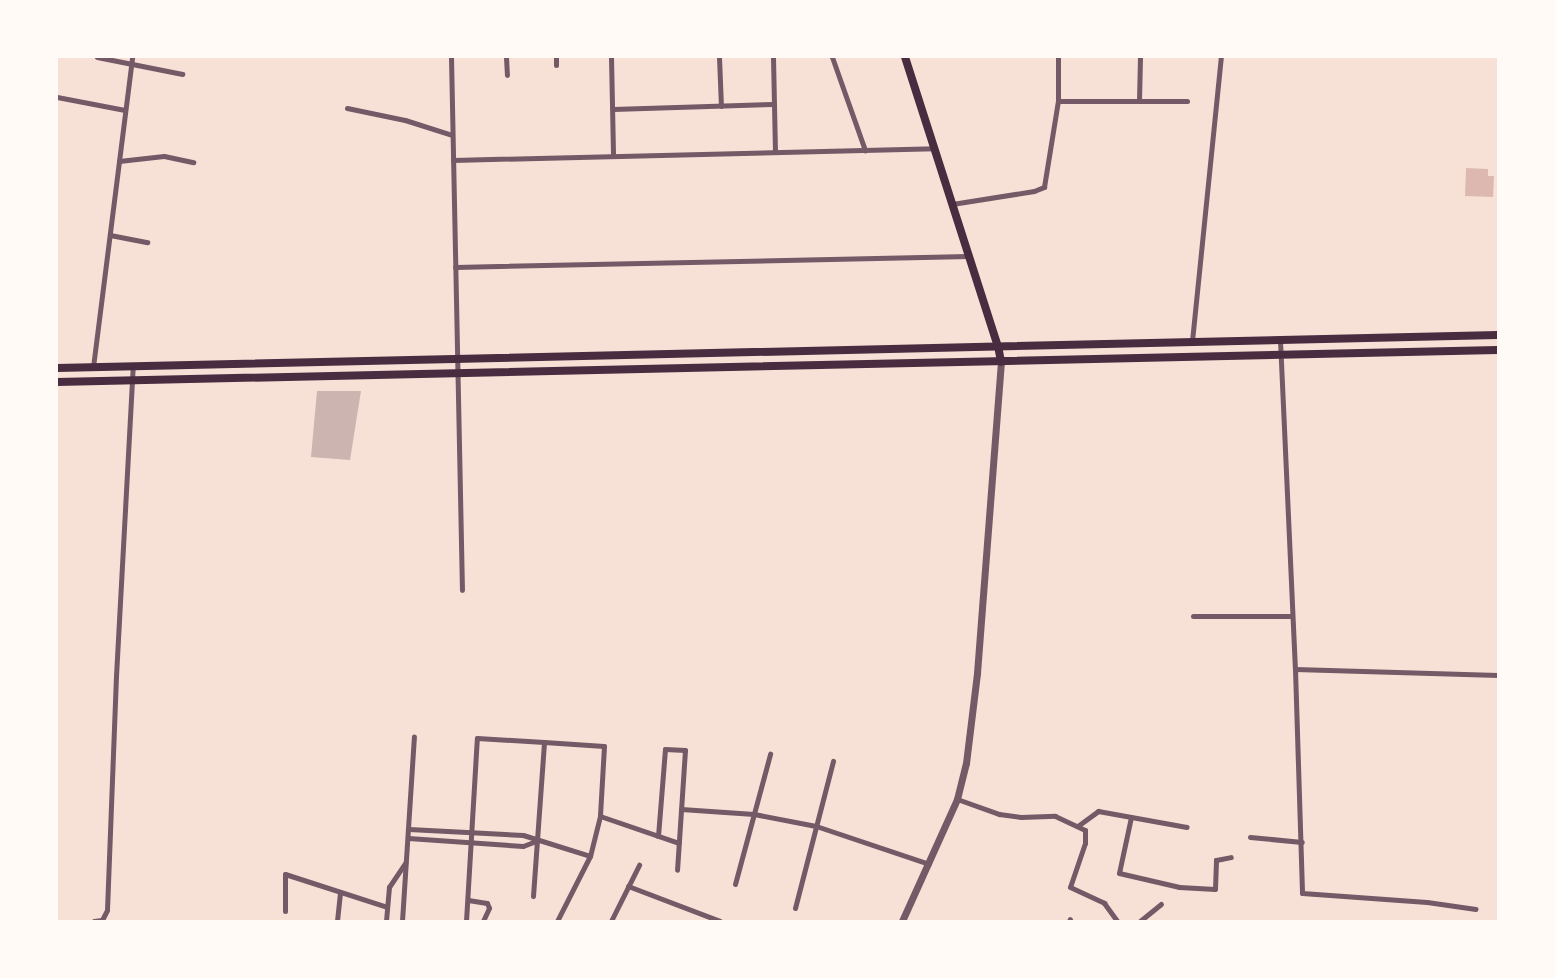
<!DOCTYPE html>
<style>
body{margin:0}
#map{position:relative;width:1555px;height:978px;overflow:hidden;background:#f7e1d7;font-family:"Sofia Sans Condensed",sans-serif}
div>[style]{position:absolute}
.water>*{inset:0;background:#dcb8b0}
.building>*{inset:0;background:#ccb4b1}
.minor>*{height:5px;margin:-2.5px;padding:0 2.5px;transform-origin:2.5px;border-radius:2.5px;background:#755966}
.tertiary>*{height:7px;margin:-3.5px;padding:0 3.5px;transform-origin:3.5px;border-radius:3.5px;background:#755966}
.secondary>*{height:8px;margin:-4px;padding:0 4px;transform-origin:4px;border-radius:4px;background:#4a2c40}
.primary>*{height:8px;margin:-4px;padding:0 4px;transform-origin:4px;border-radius:4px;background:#4a2c40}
span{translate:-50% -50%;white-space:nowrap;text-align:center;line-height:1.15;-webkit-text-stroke:6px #fffaf5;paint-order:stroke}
.frame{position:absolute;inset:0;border:58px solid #fffaf5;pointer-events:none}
</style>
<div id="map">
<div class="water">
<div style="clip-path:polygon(1466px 168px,1488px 169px,1488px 176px,1494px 176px,1493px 197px,1465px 196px)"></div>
</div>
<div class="building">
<div style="clip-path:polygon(317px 391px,361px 391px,350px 460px,311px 457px)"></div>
</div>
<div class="minor">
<div style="left:97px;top:57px;width:87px;rotate:11.3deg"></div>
<div style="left:451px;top:57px;width:533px;rotate:88.82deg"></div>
<div style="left:506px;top:57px;width:18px;rotate:87deg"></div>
<div style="left:556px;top:57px;width:8px;rotate:90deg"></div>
<div style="left:611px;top:57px;width:99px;rotate:88.8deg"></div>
<div style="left:719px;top:57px;width:49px;rotate:87.7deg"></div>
<div style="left:773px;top:57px;width:95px;rotate:88.8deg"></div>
<div style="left:832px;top:57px;width:99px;rotate:70.5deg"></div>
<div style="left:57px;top:97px;width:69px;rotate:10.8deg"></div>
<div style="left:1058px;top:101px;width:129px"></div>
<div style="left:1139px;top:101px;width:44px;rotate:-88.7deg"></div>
<div style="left:347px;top:108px;width:59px;rotate:11.7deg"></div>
<div style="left:405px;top:120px;width:49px;rotate:17.7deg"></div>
<div style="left:613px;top:109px;width:161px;rotate:-1.8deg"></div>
<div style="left:453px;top:160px;width:482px;rotate:-1.4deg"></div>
<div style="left:119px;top:161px;width:45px;rotate:-6.3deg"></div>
<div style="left:164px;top:156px;width:30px;rotate:12deg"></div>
<div style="left:952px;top:204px;width:83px;rotate:-9deg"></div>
<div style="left:1034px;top:191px;width:11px;rotate:-22deg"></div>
<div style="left:1044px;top:187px;width:87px;rotate:-80.8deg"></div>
<div style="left:1058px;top:101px;width:44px;rotate:-90deg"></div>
<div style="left:110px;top:235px;width:38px;rotate:11deg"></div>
<div style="left:455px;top:267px;width:514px;rotate:-1.23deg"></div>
<div style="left:1280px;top:340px;width:329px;rotate:87.4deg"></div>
<div style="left:1295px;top:669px;width:224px;rotate:88.2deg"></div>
<div style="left:1302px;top:893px;width:125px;rotate:4.1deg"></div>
<div style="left:1427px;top:902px;width:49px;rotate:8.3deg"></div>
<div style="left:1192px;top:341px;width:285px;rotate:-84.2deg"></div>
<div style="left:93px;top:367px;width:312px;rotate:-82.8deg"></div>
<div style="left:1193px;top:616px;width:99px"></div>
<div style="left:1295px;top:669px;width:203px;rotate:1.7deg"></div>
<div style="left:957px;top:799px;width:45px;rotate:19.7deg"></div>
<div style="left:999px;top:814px;width:22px;rotate:8deg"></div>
<div style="left:1021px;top:817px;width:34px;rotate:-2deg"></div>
<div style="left:1055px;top:816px;width:33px;rotate:25deg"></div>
<div style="left:1085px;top:830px;width:13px;rotate:90deg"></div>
<div style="left:1085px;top:843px;width:46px;rotate:108.8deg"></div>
<div style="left:1070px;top:887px;width:38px;rotate:25deg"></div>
<div style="left:1104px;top:903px;width:22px;rotate:54deg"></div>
<div style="left:681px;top:809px;width:73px;rotate:3.9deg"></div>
<div style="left:754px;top:814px;width:63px;rotate:11deg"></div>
<div style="left:816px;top:826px;width:119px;rotate:18.6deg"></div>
<div style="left:600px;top:816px;width:83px;rotate:18.9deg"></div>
<div style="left:1131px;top:817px;width:57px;rotate:102.1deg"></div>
<div style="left:1119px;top:873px;width:62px;rotate:13.1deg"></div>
<div style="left:1179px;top:887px;width:36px;rotate:3deg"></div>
<div style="left:1215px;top:889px;width:29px;rotate:-88deg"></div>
<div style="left:1216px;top:860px;width:15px;rotate:-11deg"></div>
<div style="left:1079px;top:825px;width:24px;rotate:-36deg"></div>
<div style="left:1098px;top:811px;width:90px;rotate:10.2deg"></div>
<div style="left:409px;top:829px;width:114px;rotate:3deg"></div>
<div style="left:523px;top:835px;width:70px;rotate:17.4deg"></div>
<div style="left:658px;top:836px;width:87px;rotate:-85.4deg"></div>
<div style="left:665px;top:749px;width:20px;rotate:3deg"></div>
<div style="left:685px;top:750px;width:120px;rotate:93.8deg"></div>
<div style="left:1250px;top:837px;width:52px;rotate:5.5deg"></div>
<div style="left:408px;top:838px;width:115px;rotate:4deg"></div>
<div style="left:523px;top:846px;width:14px;rotate:-21deg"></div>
<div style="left:735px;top:884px;width:135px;rotate:-74.9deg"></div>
<div style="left:628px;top:886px;width:98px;rotate:20.8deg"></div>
<div style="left:533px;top:896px;width:154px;rotate:-85.9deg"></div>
<div style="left:544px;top:742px;width:60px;rotate:3.8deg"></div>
<div style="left:604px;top:746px;width:70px;rotate:93.3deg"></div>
<div style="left:600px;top:816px;width:41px;rotate:104deg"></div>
<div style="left:590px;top:856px;width:73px;rotate:116.9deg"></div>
<div style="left:468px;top:900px;width:19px;rotate:9deg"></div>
<div style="left:487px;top:903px;width:5px;rotate:68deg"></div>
<div style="left:489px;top:908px;width:14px;rotate:115deg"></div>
<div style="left:795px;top:908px;width:152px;rotate:-75.5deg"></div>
<div style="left:285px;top:911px;width:37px;rotate:-90deg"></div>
<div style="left:285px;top:874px;width:107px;rotate:17.9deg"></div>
<div style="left:94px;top:921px;width:8px;rotate:-7deg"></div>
<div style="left:102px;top:920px;width:11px;rotate:-63deg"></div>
<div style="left:107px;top:910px;width:234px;rotate:-87.8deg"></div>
<div style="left:116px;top:676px;width:310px;rotate:-86.9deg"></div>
<div style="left:337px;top:921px;width:29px;rotate:-84deg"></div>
<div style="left:386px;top:921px;width:34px;rotate:-85deg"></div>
<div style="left:389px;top:887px;width:29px;rotate:-56deg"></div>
<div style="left:402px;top:921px;width:185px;rotate:-86.3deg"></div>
<div style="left:466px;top:921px;width:183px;rotate:-86.6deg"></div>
<div style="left:477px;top:738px;width:67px;rotate:3.4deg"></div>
<div style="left:611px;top:921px;width:63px;rotate:-63.4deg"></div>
<div style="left:1069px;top:921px;width:2px;rotate:-63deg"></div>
<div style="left:1140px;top:921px;width:27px;rotate:-39deg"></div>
</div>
<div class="tertiary">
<div style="left:902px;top:921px;width:134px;rotate:-65.7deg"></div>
<div style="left:957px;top:799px;width:37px;rotate:-76deg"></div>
<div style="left:966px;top:763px;width:91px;rotate:-83deg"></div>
<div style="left:977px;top:673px;width:312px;rotate:-85.6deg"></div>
</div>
<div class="secondary">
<div style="left:905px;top:57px;width:304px;rotate:72.2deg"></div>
<div style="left:998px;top:346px;width:16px;rotate:79deg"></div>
</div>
<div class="primary">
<div style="left:57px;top:368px;width:1441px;rotate:-1.31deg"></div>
<div style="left:57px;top:382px;width:1441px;rotate:-1.27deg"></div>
</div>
<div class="frame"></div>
</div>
